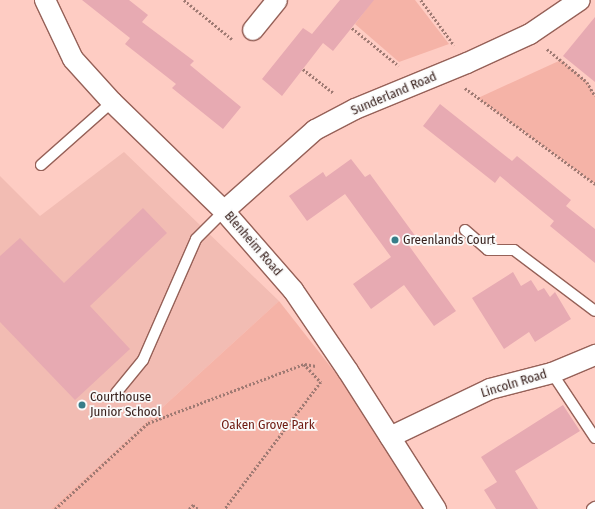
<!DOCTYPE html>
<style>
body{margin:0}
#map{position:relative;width:595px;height:509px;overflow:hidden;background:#feccc3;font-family:"Fira Sans Condensed",sans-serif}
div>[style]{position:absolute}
.built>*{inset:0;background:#f2bcb3}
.green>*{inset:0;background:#f5b3a7}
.building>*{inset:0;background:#e7aab2}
.path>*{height:2.5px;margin-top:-1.25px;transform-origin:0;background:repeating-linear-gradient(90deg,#9f7a73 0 2px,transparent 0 4px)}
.roads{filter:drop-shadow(1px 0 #966158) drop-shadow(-1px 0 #966158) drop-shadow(0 1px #966158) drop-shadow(0 -1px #966158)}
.lane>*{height:10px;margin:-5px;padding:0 5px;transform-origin:5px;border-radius:5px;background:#fff}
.street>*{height:20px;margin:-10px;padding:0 10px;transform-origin:10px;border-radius:10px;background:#fff}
.dots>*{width:11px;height:11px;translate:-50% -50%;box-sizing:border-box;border:2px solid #fafafa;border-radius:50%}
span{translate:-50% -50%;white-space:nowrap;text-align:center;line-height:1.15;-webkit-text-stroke:3.5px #fafafa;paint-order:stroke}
.street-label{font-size:13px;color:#3a231f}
.poi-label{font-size:13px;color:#3a231f}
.left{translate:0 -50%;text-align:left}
.park-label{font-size:13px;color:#6e1910}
</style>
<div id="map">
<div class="built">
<div style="clip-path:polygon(124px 152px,279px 301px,51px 509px,0 509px,0 176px,40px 216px)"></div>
</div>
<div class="green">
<div style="clip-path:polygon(373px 0,415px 0,449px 44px,399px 62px,355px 24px)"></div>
<div style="clip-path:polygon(561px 60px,587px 82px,595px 96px,595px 184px,478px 98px)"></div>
<div style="clip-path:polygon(279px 301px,370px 417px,429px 509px,51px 509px)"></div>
</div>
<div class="building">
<div style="clip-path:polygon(82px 0,129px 0,148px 15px,142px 22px,194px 61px,190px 65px,241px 107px,223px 129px,172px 88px,176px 84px,125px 44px,130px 38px)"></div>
<div style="clip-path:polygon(340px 0,374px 0,333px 51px,323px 43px,282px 96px,262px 79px,303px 28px,312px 34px)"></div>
<div style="clip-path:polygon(595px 17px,595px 82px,563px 56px)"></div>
<div style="clip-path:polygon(440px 104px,512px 161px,517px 156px,571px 200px,566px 206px,595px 229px,595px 263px,550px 226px,554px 221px,500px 176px,495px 183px,423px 126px)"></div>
<div style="clip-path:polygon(351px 159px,365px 177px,370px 174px,416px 237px,407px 243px,456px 311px,434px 326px,404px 285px,371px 309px,353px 284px,391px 257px,345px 194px,307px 221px,289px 196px,323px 172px,326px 177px)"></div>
<div style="clip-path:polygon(143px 208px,167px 233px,90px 306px,130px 349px,75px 400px,0 322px,0 256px,20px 238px,64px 283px)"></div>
<div style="clip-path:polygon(513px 272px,521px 286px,531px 280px,538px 291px,544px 288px,550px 297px,555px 292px,571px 319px,535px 342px,529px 332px,504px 349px,472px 298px)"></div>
<div style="clip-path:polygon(563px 405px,580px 431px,515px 471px,538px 509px,496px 509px,484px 490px,497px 482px,481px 457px)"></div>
</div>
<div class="path">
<div style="left:184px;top:0;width:62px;rotate:39.1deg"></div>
<div style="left:421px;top:0;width:56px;rotate:53.7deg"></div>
<div style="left:352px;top:28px;width:60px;rotate:39deg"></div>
<div style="left:547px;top:49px;width:52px;rotate:39.5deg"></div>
<div style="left:587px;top:82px;width:16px;rotate:60deg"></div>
<div style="left:303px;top:69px;width:39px;rotate:38deg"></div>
<div style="left:465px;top:88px;width:162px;rotate:36.4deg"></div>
<div style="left:305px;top:364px;width:11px;rotate:10deg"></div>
<div style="left:55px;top:509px;width:127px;rotate:-42.8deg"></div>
<div style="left:148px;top:423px;width:167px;rotate:-20.7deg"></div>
<div style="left:304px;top:364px;width:25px;rotate:47deg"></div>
<div style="left:321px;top:382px;width:159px;rotate:127.1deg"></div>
<div style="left:189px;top:509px;width:6px;rotate:-45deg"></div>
<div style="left:193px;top:505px;width:6px;rotate:39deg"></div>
</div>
<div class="roads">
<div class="lane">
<div style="left:41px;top:165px;width:95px;rotate:-41.6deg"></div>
<div style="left:465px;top:230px;width:30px;rotate:41deg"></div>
<div style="left:488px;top:250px;width:26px"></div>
<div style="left:514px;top:250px;width:101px;rotate:37deg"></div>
<div style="left:552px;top:373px;width:78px;rotate:56.5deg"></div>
<div style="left:116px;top:393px;width:43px;rotate:-50.7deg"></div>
<div style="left:143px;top:360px;width:132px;rotate:-66.3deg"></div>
<div style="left:196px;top:239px;width:40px;rotate:-45deg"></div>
<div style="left:592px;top:509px;width:4px;rotate:-34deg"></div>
</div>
<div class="street">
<div style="left:45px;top:0;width:65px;rotate:64.6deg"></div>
<div style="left:73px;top:59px;width:58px;rotate:47.8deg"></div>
<div style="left:112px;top:102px;width:156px;rotate:44.2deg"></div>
<div style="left:224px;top:211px;width:105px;rotate:48.9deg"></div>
<div style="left:293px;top:290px;width:98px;rotate:55.8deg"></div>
<div style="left:348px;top:371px;width:164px;rotate:57.5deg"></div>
<div style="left:253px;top:30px;width:38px;rotate:-51deg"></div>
<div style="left:224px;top:211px;width:122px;rotate:-41.7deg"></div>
<div style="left:315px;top:130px;width:45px;rotate:-27.7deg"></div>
<div style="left:355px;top:109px;width:121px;rotate:-22.3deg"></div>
<div style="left:467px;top:63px;width:69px;rotate:-24.7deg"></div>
<div style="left:530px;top:34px;width:60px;rotate:-34.2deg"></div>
<div style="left:390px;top:437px;width:111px;rotate:-25.6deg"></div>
<div style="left:490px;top:389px;width:64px;rotate:-14.5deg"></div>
<div style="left:552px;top:373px;width:47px;rotate:-22.7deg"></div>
</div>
</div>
<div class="dots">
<div style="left:395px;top:240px;background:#377d89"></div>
<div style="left:82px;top:405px;background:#377d89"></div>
</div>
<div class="street-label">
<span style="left:394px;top:94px;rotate:-23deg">Sunderland Road</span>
<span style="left:253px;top:244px;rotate:49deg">Blenheim Road</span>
<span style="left:514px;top:384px;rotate:-17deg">Lincoln Road</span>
</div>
<div class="poi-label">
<span class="left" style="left:403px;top:240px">Greenlands Court</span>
<span class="left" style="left:90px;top:405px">Courthouse<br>Junior School</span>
</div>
<div class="park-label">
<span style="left:268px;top:425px">Oaken Grove Park</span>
</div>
</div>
